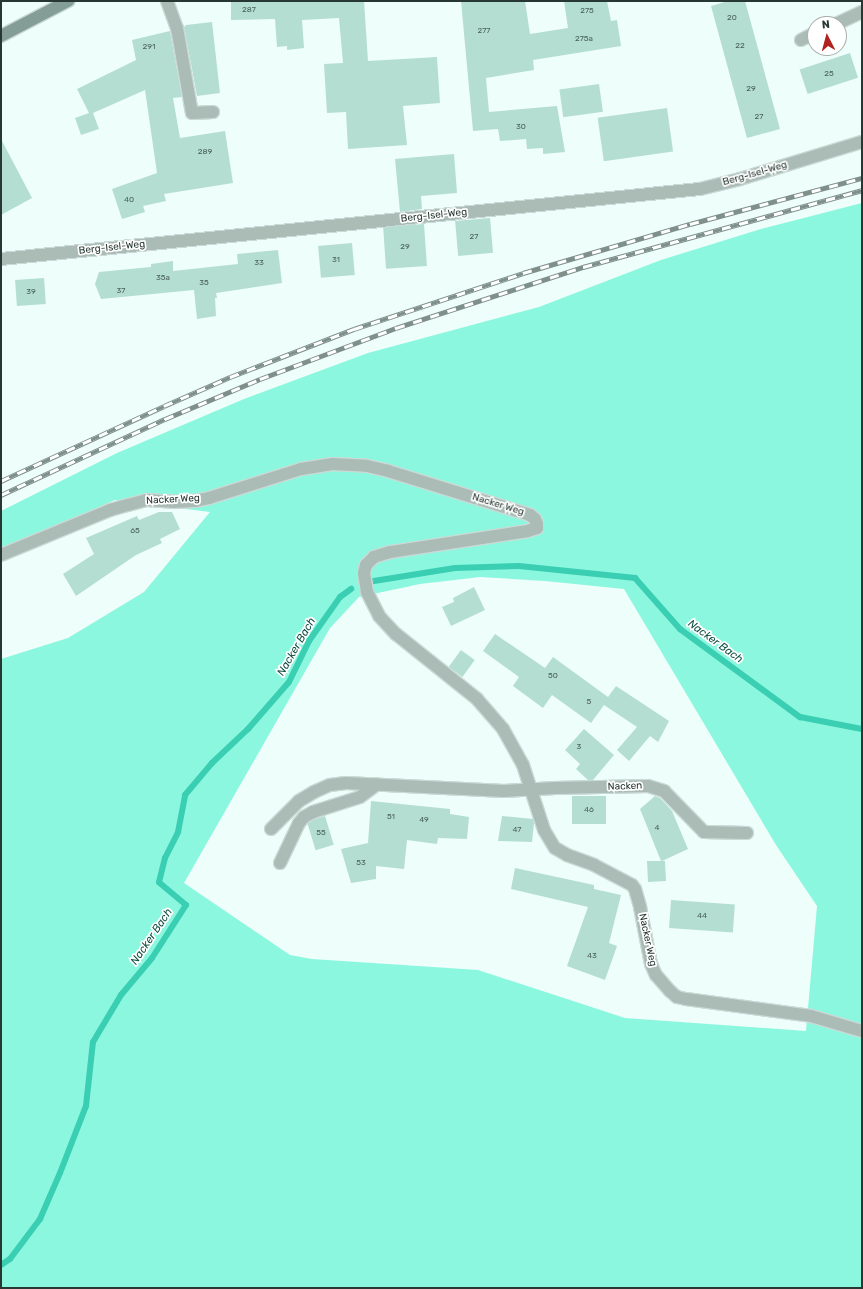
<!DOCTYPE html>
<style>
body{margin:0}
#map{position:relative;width:863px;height:1289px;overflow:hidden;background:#eefefa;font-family:Rubik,sans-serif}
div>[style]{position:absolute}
.green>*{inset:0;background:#8bf7df}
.stream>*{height:6px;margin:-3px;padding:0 3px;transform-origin:3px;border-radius:3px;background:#3aceb3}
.building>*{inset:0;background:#b5ded3;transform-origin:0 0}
.roads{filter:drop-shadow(1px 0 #cadad6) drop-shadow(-1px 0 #cadad6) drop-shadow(0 1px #cadad6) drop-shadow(0 -1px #cadad6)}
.service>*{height:12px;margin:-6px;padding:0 6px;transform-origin:6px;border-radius:6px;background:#abbcb7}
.minor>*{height:12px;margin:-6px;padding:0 6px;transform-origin:6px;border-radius:6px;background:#abbcb7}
.secondary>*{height:12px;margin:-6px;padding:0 6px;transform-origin:6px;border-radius:6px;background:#849e97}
.rail>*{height:4.5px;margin-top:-2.25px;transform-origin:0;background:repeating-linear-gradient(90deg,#fff 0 9px,#7f908b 0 18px);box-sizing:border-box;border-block:1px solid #7f908b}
span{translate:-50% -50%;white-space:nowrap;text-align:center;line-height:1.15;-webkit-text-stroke:3.5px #fff;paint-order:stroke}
.number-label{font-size:8px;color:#4a625b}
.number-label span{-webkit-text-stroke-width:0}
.street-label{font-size:10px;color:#273833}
.water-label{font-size:11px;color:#0f4d42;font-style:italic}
.frame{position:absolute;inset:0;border:2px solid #273833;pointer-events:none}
.north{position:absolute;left:807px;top:16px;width:40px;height:40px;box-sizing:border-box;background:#fff;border:1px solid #a9afad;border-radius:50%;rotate:354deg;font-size:11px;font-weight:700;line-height:16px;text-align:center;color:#273833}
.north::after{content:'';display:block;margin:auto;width:14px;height:18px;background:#b1211f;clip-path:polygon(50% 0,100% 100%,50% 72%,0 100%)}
</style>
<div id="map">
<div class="green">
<div style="clip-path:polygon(evenodd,862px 203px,862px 1288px,1px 1288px,1px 659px,68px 638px,144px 592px,210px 512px,115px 500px,1px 549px,1px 511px,117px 453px,244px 399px,368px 353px,539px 307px,661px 260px,761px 229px,862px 203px,480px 577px,545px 581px,624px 589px,776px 845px,817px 906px,806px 1031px,625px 1018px,478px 970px,312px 959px,290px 955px,184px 883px,330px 628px,359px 597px,420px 584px,480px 577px)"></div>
</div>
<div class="stream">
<div style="left:374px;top:581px;width:82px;rotate:-9.1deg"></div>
<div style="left:455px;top:568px;width:64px;rotate:-1.8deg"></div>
<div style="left:519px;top:566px;width:117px;rotate:5.9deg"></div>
<div style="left:635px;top:578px;width:68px;rotate:48.6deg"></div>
<div style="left:680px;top:629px;width:149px;rotate:36.3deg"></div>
<div style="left:800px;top:717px;width:63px;rotate:11deg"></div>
<div style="left:1px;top:1265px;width:11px;rotate:-34deg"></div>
<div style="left:10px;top:1259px;width:50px;rotate:-53.1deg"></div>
<div style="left:40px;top:1219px;width:50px;rotate:-66.5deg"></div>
<div style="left:60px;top:1173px;width:72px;rotate:-68.8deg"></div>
<div style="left:86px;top:1106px;width:64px;rotate:-83.8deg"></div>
<div style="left:93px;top:1042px;width:55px;rotate:-59.2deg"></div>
<div style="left:121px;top:995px;width:48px;rotate:-50deg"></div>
<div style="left:152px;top:958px;width:63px;rotate:-57.3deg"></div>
<div style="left:186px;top:905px;width:35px;rotate:-140deg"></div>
<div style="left:159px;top:882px;width:25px;rotate:-76deg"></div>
<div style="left:165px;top:858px;width:29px;rotate:-63deg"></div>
<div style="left:178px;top:832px;width:38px;rotate:-79deg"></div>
<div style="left:185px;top:795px;width:42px;rotate:-49.8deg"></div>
<div style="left:212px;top:763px;width:50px;rotate:-43.4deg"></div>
<div style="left:248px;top:729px;width:62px;rotate:-48.9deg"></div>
<div style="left:289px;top:682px;width:46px;rotate:-64deg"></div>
<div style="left:309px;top:641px;width:54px;rotate:-54.8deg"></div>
<div style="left:340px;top:597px;width:14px;rotate:-36deg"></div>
</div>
<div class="building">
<div style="clip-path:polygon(231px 1px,364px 1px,368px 61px,437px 57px,440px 103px,403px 106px,407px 145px,348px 149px,346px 112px,327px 113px,324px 64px,343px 63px,339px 18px,302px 20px,304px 48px,287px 50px,287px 46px,277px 47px,275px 19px,231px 20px)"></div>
<div style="clip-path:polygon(461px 1px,525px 1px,530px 34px,568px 28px,564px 1px,607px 1px,611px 21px,617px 20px,621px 46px,533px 60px,534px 70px,486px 78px,489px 112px,557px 106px,565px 152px,543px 154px,543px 148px,527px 149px,526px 139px,500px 141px,498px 129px,473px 131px)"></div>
<div style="clip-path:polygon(728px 1px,745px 1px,780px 129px,747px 138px,711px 6px)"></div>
<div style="clip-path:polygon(212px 22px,220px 93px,197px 96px,184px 27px,186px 25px)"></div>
<div style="clip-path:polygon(170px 31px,182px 97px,173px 98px,180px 138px,225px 131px,233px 183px,164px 194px,166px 201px,143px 206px,145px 212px,122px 219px,112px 189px,157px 173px,145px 90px,93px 113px,99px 129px,81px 135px,75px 118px,89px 113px,77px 89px,136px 60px,132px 40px)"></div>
<div style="left:850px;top:53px;width:26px;height:53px;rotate:72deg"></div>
<div style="left:599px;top:84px;width:28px;height:40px;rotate:82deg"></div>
<div style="left:667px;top:108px;width:44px;height:70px;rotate:82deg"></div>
<div style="clip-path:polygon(1px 139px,32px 198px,1px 215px)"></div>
<div style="clip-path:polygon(454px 154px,457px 193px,421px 196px,422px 209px,400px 212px,395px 159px)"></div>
<div style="left:490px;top:218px;width:35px;height:35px;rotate:85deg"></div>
<div style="left:424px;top:224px;width:42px;height:41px;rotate:86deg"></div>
<div style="left:352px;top:243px;width:32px;height:34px;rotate:85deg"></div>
<div style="clip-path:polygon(278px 250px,282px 283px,216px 293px,217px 298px,215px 298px,216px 316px,197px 319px,194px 290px,101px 299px,95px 284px,99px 272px,151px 267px,151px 264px,173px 261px,173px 271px,238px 264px,237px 254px)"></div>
<div style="left:44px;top:278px;width:26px;height:29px;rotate:86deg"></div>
<div style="clip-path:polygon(159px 512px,172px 512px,180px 529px,160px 539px,162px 543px,136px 555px,76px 596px,63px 574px,94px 554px,86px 538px,137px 516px,139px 520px)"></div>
<div style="clip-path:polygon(474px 587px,485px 610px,451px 626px,442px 607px,454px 602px,453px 598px)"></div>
<div style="clip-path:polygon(495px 634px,545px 668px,553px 657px,608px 697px,616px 686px,669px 721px,658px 742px,650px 736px,629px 761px,617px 750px,637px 727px,604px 705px,591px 723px,552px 695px,543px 708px,513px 686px,519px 677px,483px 651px)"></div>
<div style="left:461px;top:650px;width:17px;height:21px;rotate:36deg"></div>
<div style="clip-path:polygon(584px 729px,614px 755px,593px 780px,588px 780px,576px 769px,580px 764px,565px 750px)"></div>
<div style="left:572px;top:796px;width:34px;height:28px"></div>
<div style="clip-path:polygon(655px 796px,660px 798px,672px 811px,688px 849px,662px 861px,665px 861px,666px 881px,648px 882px,647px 861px,661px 861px,640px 809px)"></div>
<div style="clip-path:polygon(371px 801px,450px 809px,450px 814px,469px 817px,467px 839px,438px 838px,437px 844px,407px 840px,404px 869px,376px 866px,376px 879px,351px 883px,341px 849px,368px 843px)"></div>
<div style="left:325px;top:816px;width:30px;height:19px;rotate:73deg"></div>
<div style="clip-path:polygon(502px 816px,533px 819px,534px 823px,532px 842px,498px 841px)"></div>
<div style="clip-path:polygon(515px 868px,594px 885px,594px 889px,621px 895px,609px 943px,617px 946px,605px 980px,567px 966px,588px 907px,511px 889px)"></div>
<div style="left:671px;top:900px;width:64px;height:28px;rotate:4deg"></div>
</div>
<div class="roads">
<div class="service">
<div style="left:167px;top:1px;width:29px;rotate:70deg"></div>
<div style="left:177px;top:28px;width:86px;rotate:80deg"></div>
<div style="left:192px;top:113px;width:21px;rotate:-3deg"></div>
<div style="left:1px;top:259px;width:702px;rotate:-5.72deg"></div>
<div style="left:700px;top:189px;width:41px;rotate:-14deg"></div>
<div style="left:740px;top:179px;width:127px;rotate:-16.9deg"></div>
<div style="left:280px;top:863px;width:44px;rotate:-64.6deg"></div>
<div style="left:299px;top:823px;width:8px;rotate:-50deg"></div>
<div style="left:304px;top:817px;width:10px;rotate:-29deg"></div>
<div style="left:313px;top:812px;width:49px;rotate:-17.7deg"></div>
<div style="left:360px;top:797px;width:21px;rotate:-37deg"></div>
</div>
<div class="minor">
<div style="left:836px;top:24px;width:29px;rotate:-25deg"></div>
<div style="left:801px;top:40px;width:16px;rotate:-27deg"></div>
<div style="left:1px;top:555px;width:118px;rotate:-22.4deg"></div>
<div style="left:110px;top:510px;width:19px;rotate:-16deg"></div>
<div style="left:128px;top:505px;width:20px;rotate:-15deg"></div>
<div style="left:147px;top:500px;width:26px;rotate:4deg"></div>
<div style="left:173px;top:502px;width:21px;rotate:-3deg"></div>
<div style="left:194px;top:501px;width:15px;rotate:-11deg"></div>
<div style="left:209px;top:498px;width:96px;rotate:-17.5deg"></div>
<div style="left:301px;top:469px;width:32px;rotate:-9deg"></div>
<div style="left:333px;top:464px;width:34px;rotate:3deg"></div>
<div style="left:367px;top:466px;width:22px;rotate:13deg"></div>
<div style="left:388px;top:471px;width:149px;rotate:17.2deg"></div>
<div style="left:530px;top:515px;width:6px;rotate:39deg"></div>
<div style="left:535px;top:519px;width:5px;rotate:68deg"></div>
<div style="left:537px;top:524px;width:4px;rotate:90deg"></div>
<div style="left:537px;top:528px;width:9px;rotate:162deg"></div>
<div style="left:528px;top:531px;width:140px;rotate:171.3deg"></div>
<div style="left:390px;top:552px;width:17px;rotate:163deg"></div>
<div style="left:374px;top:557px;width:11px;rotate:135deg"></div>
<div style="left:366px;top:565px;width:8px;rotate:104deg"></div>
<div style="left:364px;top:573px;width:19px;rotate:81deg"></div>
<div style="left:367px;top:592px;width:27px;rotate:63deg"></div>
<div style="left:379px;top:616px;width:25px;rotate:47deg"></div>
<div style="left:396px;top:634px;width:104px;rotate:38.7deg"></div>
<div style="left:477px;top:699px;width:40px;rotate:49deg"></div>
<div style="left:503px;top:729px;width:41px;rotate:60.9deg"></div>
<div style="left:523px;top:765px;width:68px;rotate:72.1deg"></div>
<div style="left:544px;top:830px;width:21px;rotate:59deg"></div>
<div style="left:555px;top:848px;width:14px;rotate:30deg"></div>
<div style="left:567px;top:855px;width:29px;rotate:20deg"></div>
<div style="left:594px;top:865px;width:43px;rotate:27.8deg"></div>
<div style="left:632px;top:885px;width:5px;rotate:53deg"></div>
<div style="left:635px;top:889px;width:19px;rotate:74deg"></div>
<div style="left:640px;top:907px;width:58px;rotate:79.1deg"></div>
<div style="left:651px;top:964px;width:12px;rotate:66deg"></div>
<div style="left:656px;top:975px;width:21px;rotate:49deg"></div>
<div style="left:670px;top:991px;width:9px;rotate:41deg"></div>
<div style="left:677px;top:997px;width:9px;rotate:13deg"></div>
<div style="left:686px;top:999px;width:126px;rotate:7.7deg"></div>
<div style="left:811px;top:1016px;width:53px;rotate:16.4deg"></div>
<div style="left:271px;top:829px;width:40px;rotate:-45deg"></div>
<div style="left:299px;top:801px;width:17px;rotate:-31deg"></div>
<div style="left:314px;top:792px;width:17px;rotate:-24deg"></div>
<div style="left:330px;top:785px;width:16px;rotate:-7deg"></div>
<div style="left:346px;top:783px;width:158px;rotate:2.9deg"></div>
<div style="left:504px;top:791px;width:51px;rotate:-3.4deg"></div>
<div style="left:555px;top:788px;width:93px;rotate:-1.2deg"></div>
<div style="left:648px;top:786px;width:17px;rotate:17deg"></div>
<div style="left:664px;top:791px;width:57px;rotate:45.7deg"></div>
<div style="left:704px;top:832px;width:43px;rotate:1.3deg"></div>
</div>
<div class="secondary">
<div style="left:1px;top:36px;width:76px;rotate:-27.6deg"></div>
</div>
</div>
<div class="rail">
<div style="left:1px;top:481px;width:179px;rotate:-24.7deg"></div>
<div style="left:164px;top:406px;width:72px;rotate:-23.7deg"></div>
<div style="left:230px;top:377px;width:133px;rotate:-21.2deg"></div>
<div style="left:354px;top:329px;width:178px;rotate:-18.3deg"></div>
<div style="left:523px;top:273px;width:174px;rotate:-16.4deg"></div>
<div style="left:690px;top:224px;width:178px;rotate:-15deg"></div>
<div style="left:1px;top:495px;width:181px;rotate:-24.9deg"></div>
<div style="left:165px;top:419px;width:103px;rotate:-22.8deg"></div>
<div style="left:260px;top:379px;width:145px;rotate:-20.6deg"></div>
<div style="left:396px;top:328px;width:197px;rotate:-18.1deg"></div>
<div style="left:583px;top:267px;width:289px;rotate:-15.4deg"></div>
</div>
<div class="number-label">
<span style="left:249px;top:10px">287</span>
<span style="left:587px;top:11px">275</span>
<span style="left:732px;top:18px">20</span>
<span style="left:484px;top:31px">277</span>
<span style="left:584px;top:39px">275a</span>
<span style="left:740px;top:46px">22</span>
<span style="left:149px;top:47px">291</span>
<span style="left:829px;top:74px">25</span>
<span style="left:751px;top:89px">29</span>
<span style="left:759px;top:117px">27</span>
<span style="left:521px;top:127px">30</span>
<span style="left:205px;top:152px">289</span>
<span style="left:129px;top:200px">40</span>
<span style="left:474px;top:237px">27</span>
<span style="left:405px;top:247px">29</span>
<span style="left:336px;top:260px">31</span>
<span style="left:259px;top:263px">33</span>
<span style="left:163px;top:278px">35a</span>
<span style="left:204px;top:283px">35</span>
<span style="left:121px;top:291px">37</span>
<span style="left:31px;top:292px">39</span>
<span style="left:135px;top:531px">65</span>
<span style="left:553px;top:676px">50</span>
<span style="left:589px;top:702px">5</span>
<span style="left:579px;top:747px">3</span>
<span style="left:589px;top:810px">46</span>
<span style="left:391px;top:817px">51</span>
<span style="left:424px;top:820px">49</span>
<span style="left:657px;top:828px">4</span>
<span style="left:517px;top:830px">47</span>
<span style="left:321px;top:833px">55</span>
<span style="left:361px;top:863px">53</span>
<span style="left:702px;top:916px">44</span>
<span style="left:592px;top:956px">43</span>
</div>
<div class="street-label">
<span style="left:755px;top:174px;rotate:-16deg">Berg-Isel-Weg</span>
<span style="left:434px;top:216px;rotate:-6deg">Berg-Isel-Weg</span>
<span style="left:112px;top:248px;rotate:-6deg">Berg-Isel-Weg</span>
<span style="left:173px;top:500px;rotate:-3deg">Nacker Weg</span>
<span style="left:498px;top:505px;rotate:17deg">Nacker Weg</span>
<span style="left:625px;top:787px;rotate:-2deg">Nacken</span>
<span style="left:647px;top:940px;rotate:78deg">Nacker Weg</span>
</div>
<div class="water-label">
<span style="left:715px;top:642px;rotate:36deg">Nacker Bach</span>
<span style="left:297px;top:647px;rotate:-60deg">Nacker Bach</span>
<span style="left:152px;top:937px;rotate:-56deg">Nacker Bach</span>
</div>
<div class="frame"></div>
<div class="north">N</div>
</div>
